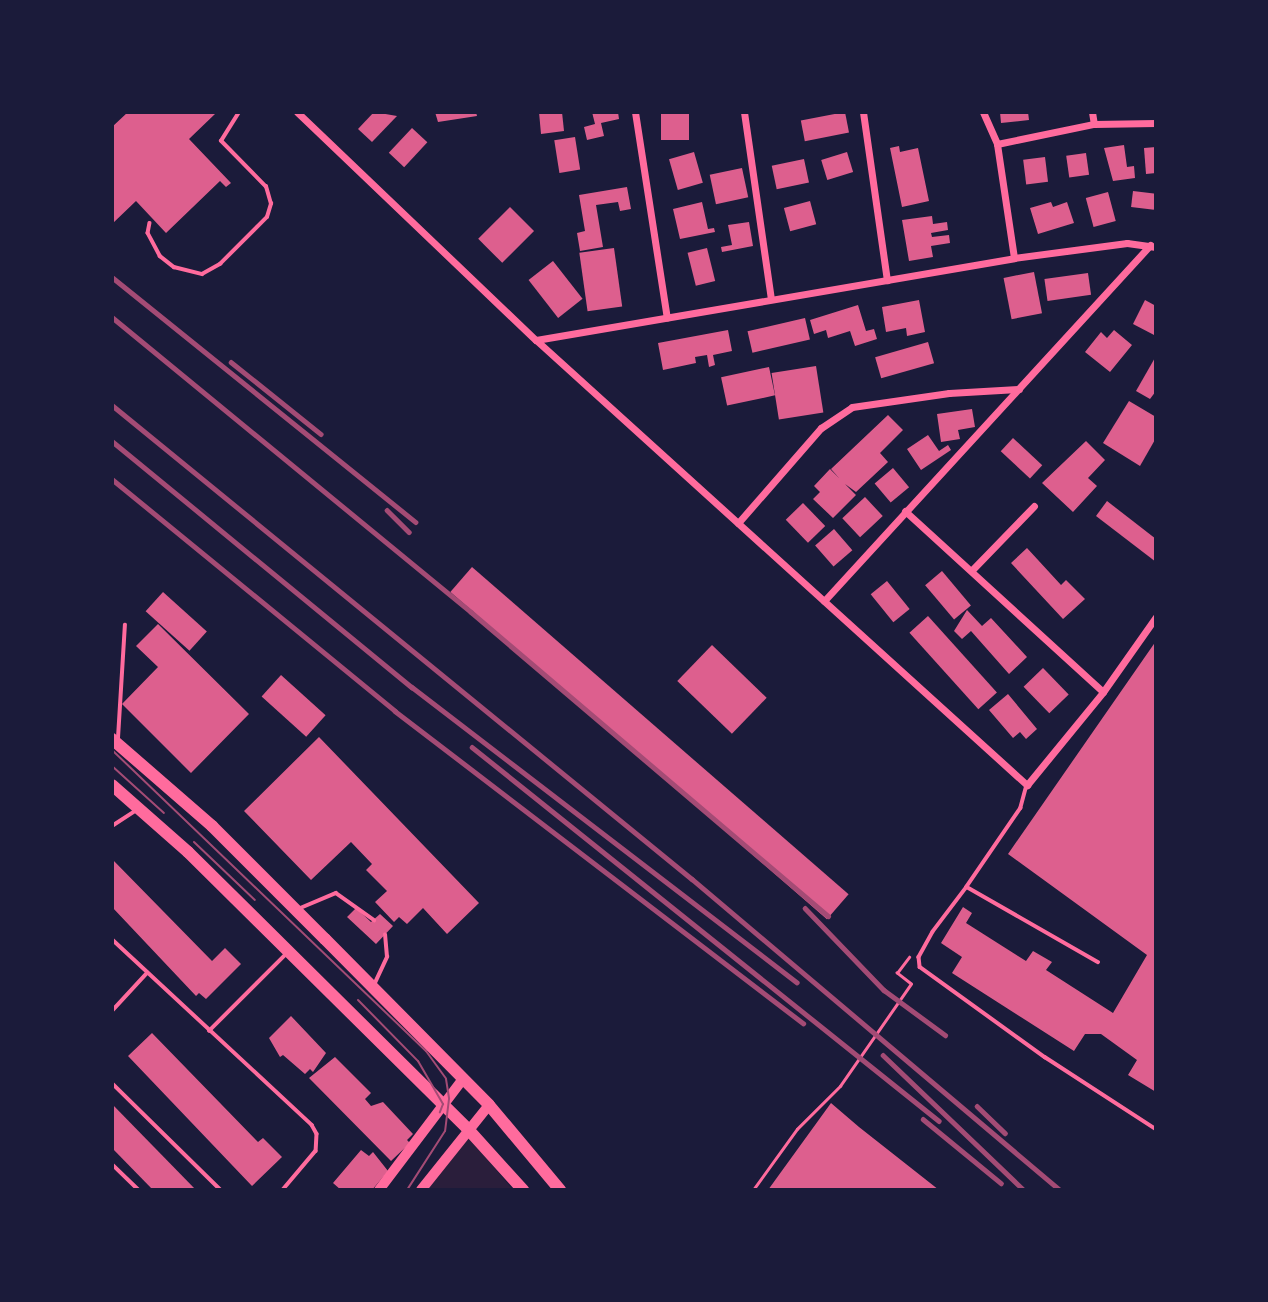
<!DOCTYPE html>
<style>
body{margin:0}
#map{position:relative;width:1268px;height:1302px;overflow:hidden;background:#1b1b3a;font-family:"PT Serif",serif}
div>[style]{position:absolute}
.green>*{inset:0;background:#2a1e3b}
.building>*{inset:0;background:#dd5f8e;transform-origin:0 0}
.path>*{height:2.5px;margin:-1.25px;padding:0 1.25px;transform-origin:1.25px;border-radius:1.25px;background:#ff6b9d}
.service>*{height:3.5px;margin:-1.75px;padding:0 1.75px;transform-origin:1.75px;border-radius:1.75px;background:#ff6b9d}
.minor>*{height:7px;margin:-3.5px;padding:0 3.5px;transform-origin:3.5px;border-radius:3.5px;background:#ff6b9d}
.tertiary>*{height:10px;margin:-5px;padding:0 5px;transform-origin:5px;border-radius:5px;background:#ff6b9d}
.primary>*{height:12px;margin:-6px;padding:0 6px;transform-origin:6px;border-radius:6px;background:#ff6b9d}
.tram>*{height:2px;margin:-1px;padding:0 1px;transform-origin:1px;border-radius:1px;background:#a44b75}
.rail>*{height:4.5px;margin:-2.25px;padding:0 2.25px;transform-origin:2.25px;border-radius:2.25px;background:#a44b75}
span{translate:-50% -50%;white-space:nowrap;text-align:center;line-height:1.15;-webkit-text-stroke:7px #1b1b3a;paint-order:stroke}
.frame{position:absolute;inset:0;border:114px solid #1b1b3a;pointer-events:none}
</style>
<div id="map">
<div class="green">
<div style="clip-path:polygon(468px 1136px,513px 1190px,425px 1190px)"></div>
</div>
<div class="building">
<div style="clip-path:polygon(128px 112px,215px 114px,189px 139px,231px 183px,226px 187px,220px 181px,166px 233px,136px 201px,112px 224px,112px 127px)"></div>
<div style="clip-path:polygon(374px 112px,397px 116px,372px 142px,358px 129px)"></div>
<div style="clip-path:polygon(435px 112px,476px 112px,477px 116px,438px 122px)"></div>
<div style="clip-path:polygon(539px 112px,562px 112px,564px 131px,541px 134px)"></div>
<div style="clip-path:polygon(592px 112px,618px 112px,619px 119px,601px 123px,604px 136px,587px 140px,584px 127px,595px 124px)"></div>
<div style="left:661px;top:112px;width:28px;height:28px"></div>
<div style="left:845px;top:112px;width:21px;height:45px;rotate:79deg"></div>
<div style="clip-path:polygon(1000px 112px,1028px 112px,1029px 120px,1001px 123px)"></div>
<div style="left:412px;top:128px;width:21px;height:34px;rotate:43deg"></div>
<div style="left:575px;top:137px;width:33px;height:21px;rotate:81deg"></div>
<div style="clip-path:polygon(1124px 145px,1127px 167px,1134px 166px,1135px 178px,1113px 181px,1104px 148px)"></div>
<div style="clip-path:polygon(899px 146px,900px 152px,918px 148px,929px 201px,902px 207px,890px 148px)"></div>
<div style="clip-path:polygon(1156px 147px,1156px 173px,1146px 174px,1144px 148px)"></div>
<div style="left:694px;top:152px;width:32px;height:26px;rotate:74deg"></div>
<div style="left:847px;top:152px;width:21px;height:27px;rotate:73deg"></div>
<div style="left:1086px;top:153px;width:22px;height:20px;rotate:82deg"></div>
<div style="left:1045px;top:157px;width:25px;height:22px;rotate:83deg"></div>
<div style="left:804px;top:159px;width:24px;height:33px;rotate:78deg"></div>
<div style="left:742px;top:168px;width:30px;height:33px;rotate:78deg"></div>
<div style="clip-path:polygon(627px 187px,631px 209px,620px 211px,618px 202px,596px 205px,603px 247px,580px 251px,577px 233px,585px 231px,579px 195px)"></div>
<div style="left:1133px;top:191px;width:23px;height:16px;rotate:7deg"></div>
<div style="left:1108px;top:192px;width:30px;height:23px;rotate:75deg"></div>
<div style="left:810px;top:201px;width:24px;height:27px;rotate:75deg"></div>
<div style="clip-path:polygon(702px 202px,708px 229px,714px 228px,715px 232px,680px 239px,673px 209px)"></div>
<div style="clip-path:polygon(1051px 202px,1053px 207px,1067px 202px,1074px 223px,1038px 234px,1030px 208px)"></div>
<div style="left:510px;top:207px;width:34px;height:45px;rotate:45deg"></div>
<div style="clip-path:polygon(932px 216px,933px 224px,947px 222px,948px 230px,931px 233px,932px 237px,949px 235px,950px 243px,931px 246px,933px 257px,909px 261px,902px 220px)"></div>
<div style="clip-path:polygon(749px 222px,753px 246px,722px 252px,721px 247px,732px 245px,728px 225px)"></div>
<div style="left:614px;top:248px;width:59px;height:35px;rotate:82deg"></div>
<div style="left:707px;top:248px;width:34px;height:20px;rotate:76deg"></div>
<div style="left:553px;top:261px;width:48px;height:31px;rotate:52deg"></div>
<div style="left:1034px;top:272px;width:42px;height:31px;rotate:79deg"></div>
<div style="left:1088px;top:273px;width:22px;height:44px;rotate:82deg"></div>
<div style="clip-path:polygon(919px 300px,925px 332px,907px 336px,906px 328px,886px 332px,882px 307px)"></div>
<div style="clip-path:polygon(1145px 300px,1156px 306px,1156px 336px,1133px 324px)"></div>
<div style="clip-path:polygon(858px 305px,866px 331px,874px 329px,877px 339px,855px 346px,850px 331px,828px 338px,826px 330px,814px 334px,810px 320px)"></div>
<div style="left:805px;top:318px;width:22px;height:59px;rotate:77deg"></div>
<div style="clip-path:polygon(728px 330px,732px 351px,713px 355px,715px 365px,709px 367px,707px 355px,695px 357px,696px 363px,663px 370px,658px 343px)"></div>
<div style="clip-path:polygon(1114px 330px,1132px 345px,1110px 372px,1085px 352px,1101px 332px,1107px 338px)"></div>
<div style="left:928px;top:342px;width:22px;height:55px;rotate:74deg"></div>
<div style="clip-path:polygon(1156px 356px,1156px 391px,1150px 399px,1136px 391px)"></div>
<div style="left:816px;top:366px;width:47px;height:45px;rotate:81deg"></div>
<div style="left:769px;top:367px;width:29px;height:49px;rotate:78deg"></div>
<div style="clip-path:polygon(1129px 401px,1156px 417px,1156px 438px,1140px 466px,1103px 443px)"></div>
<div style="clip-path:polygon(972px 409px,975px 427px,958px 430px,960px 439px,941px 442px,937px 414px)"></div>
<div style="clip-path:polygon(888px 415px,903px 430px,880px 453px,888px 462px,856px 492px,845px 484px,856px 495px,833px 518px,813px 499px,820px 492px,814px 486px,830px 469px,839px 478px,831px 469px)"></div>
<div style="clip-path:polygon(928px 435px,939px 451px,948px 445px,951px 450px,921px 470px,907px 449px)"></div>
<div style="left:1013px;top:438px;width:40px;height:18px;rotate:43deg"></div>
<div style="clip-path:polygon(1086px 441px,1105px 460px,1088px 478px,1097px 486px,1073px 512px,1042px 483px)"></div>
<div style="left:893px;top:468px;width:25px;height:24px;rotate:50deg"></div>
<div style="left:865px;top:497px;width:26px;height:31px;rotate:47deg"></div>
<div style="clip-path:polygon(1107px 501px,1156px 539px,1156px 562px,1096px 516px)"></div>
<div style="left:803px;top:503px;width:32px;height:24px;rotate:46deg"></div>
<div style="left:834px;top:529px;width:28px;height:25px;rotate:49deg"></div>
<div style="clip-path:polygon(1027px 548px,1061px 585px,1066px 580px,1085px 599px,1063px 619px,1011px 563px)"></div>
<div style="left:472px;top:567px;width:499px;height:33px;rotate:41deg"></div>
<div style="left:942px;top:571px;width:45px;height:22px;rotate:50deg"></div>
<div style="left:887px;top:581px;width:36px;height:21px;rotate:51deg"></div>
<div style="left:163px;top:592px;width:59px;height:26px;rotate:42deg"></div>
<div style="clip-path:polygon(967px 610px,982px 626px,991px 618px,1027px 657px,1009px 674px,971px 631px,962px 639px,954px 631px)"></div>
<div style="left:928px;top:616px;width:103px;height:25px;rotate:48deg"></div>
<div style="clip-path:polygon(158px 624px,249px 714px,191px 773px,122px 704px,158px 667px,136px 646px)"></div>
<div style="clip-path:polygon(1156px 641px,1156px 1092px,1128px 1075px,1137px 1060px,1101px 1034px,1085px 1034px,1074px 1051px,952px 973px,962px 957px,941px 943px,963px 907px,972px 913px,966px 923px,1026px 961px,1033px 951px,1052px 962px,1046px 970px,1113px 1013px,1147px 955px,1008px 854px)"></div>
<div style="left:712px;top:645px;width:76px;height:50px;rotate:44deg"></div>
<div style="left:1043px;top:668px;width:37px;height:27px;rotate:46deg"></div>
<div style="left:281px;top:675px;width:60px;height:29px;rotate:42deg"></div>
<div style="clip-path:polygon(1008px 694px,1037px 729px,1026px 739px,1020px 732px,1013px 738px,989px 710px)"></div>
<div style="clip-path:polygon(319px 737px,479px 903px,447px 934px,423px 908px,407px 924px,399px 917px,394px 922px,375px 902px,387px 891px,366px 870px,372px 864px,351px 842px,311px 880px,244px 811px)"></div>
<div style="clip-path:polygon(112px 859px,212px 961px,225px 948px,241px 964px,206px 999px,199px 993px,196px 996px,112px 907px)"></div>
<div style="clip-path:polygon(356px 908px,371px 922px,380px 914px,393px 926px,376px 944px,347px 917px)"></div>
<div style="clip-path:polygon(291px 1016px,326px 1053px,313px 1072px,310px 1069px,305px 1074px,283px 1055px,280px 1057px,269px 1038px)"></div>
<div style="clip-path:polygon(152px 1033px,258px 1142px,263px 1138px,282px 1157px,252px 1186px,128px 1056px)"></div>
<div style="clip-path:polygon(335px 1057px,371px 1093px,365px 1099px,371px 1106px,383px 1102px,413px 1134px,407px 1140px,410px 1143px,391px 1161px,309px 1078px)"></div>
<div style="clip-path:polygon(831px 1103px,859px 1127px,939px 1190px,768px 1190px)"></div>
<div style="clip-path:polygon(112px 1104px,196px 1190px,153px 1190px,112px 1148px)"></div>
<div style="clip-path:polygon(361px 1150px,369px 1156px,373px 1152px,388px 1171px,372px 1190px,341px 1190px,333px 1183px)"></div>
</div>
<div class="path">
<div style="left:753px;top:1190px;width:75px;rotate:-54.2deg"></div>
<div style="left:797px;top:1129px;width:61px;rotate:-45deg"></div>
<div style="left:840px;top:1086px;width:124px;rotate:-55.2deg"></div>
<div style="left:911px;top:984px;width:18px;rotate:-142deg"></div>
<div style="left:897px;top:973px;width:20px;rotate:-53deg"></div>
</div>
<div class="service">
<div style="left:150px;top:223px;width:10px;rotate:101deg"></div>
<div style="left:148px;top:233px;width:26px;rotate:62deg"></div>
<div style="left:160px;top:256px;width:18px;rotate:38deg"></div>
<div style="left:174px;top:267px;width:29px;rotate:14deg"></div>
<div style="left:202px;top:274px;width:21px;rotate:-29deg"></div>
<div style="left:220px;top:264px;width:66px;rotate:-45deg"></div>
<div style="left:267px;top:217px;width:14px;rotate:-73deg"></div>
<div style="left:271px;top:204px;width:18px;rotate:-106deg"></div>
<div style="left:266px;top:187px;width:64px;rotate:-134.4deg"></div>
<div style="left:221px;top:141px;width:34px;rotate:-58deg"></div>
<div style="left:118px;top:738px;width:113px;rotate:-86.5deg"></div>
<div style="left:1027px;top:785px;width:24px;rotate:105deg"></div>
<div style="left:1021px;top:808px;width:96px;rotate:124.4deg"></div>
<div style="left:967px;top:887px;width:151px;rotate:29.8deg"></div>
<div style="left:112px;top:826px;width:30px;rotate:-33deg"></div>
<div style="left:967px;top:887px;width:56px;rotate:127.1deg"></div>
<div style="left:933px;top:932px;width:29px;rotate:119deg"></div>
<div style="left:919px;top:957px;width:10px;rotate:84deg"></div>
<div style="left:920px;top:967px;width:154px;rotate:35.8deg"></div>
<div style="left:1045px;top:1057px;width:132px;rotate:33deg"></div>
<div style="left:298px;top:909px;width:41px;rotate:-22.8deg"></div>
<div style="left:336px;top:893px;width:47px;rotate:35.4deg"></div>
<div style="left:112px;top:939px;width:273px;rotate:42.9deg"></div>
<div style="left:312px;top:1125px;width:10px;rotate:61deg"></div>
<div style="left:317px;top:1134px;width:17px;rotate:93deg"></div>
<div style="left:316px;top:1151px;width:51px;rotate:130.2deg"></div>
<div style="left:374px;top:985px;width:31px;rotate:-65deg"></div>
<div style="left:387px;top:957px;width:22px;rotate:-95deg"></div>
<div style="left:112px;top:1011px;width:52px;rotate:-47.4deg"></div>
<div style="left:209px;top:1031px;width:110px;rotate:-45deg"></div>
<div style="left:112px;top:1083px;width:153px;rotate:44.5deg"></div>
<div style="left:112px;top:1164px;width:37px;rotate:44deg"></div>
</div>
<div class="minor">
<div style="left:297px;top:112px;width:330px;rotate:43.7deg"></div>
<div style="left:536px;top:340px;width:663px;rotate:42.19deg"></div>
<div style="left:1027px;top:785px;width:120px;rotate:-50.7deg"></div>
<div style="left:1103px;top:692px;width:92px;rotate:-54.8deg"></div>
<div style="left:635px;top:112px;width:208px;rotate:81.2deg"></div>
<div style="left:744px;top:112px;width:189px;rotate:81.8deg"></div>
<div style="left:863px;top:112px;width:170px;rotate:81.9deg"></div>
<div style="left:983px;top:112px;width:35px;rotate:66deg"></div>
<div style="left:997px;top:144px;width:115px;rotate:81.5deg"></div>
<div style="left:1092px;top:112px;width:12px;rotate:81deg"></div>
<div style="left:997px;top:144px;width:99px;rotate:-11.7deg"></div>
<div style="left:1094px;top:124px;width:62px;rotate:-0.9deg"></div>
<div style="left:536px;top:340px;width:485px;rotate:-9.7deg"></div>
<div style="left:1014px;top:258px;width:114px;rotate:-7.6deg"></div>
<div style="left:1127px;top:243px;width:29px;rotate:8deg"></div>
<div style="left:905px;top:511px;width:268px;rotate:42.4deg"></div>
<div style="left:738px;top:523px;width:126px;rotate:-48.9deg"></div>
<div style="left:821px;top:428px;width:37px;rotate:-34deg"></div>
<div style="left:852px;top:407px;width:98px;rotate:-8.2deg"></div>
<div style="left:949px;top:393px;width:70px;rotate:-3.3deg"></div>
<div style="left:972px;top:570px;width:89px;rotate:-45.9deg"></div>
<div style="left:824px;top:601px;width:483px;rotate:-47.5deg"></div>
</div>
<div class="tertiary">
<div style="left:379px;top:1190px;width:139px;rotate:-52.9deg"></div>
<div style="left:421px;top:1190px;width:109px;rotate:-51.3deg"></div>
</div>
<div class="primary">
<div style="left:112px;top:739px;width:133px;rotate:41deg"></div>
<div style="left:212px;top:826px;width:160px;rotate:45deg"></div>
<div style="left:325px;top:939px;width:233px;rotate:45.3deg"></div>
<div style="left:489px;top:1105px;width:111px;rotate:50.1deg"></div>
<div style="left:112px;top:785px;width:101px;rotate:41.4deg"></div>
<div style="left:188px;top:852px;width:392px;rotate:44.7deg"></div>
<div style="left:467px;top:1128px;width:84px;rotate:47.9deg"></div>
</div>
<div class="tram">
<div style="left:112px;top:750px;width:435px;rotate:43.8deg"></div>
<div style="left:426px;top:1051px;width:34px;rotate:54deg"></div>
<div style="left:446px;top:1079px;width:20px;rotate:81deg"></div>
<div style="left:449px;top:1099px;width:32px;rotate:97deg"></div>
<div style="left:445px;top:1131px;width:70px;rotate:122.8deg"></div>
<div style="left:112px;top:766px;width:70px;rotate:42.1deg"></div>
<div style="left:194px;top:842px;width:84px;rotate:43.6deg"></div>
<div style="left:358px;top:1000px;width:86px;rotate:45.5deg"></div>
<div style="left:418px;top:1061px;width:50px;rotate:59.8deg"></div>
<div style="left:443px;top:1104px;width:9px;rotate:111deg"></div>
</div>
<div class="rail">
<div style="left:112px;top:277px;width:390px;rotate:38.9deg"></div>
<div style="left:112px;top:317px;width:465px;rotate:39.4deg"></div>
<div style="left:471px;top:612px;width:469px;rotate:40.4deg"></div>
<div style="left:231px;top:362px;width:115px;rotate:38.7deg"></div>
<div style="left:112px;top:405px;width:749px;rotate:39.26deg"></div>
<div style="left:692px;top:879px;width:482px;rotate:40.2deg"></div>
<div style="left:112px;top:441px;width:388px;rotate:39.4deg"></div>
<div style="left:412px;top:687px;width:485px;rotate:37.5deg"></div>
<div style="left:112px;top:479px;width:366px;rotate:39.3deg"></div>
<div style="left:395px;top:711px;width:514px;rotate:37.41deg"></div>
<div style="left:387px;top:510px;width:31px;rotate:45deg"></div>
<div style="left:472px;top:747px;width:598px;rotate:38.69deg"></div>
<div style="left:805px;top:908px;width:114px;rotate:46.1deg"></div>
<div style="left:884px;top:990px;width:76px;rotate:36.4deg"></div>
<div style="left:883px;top:1055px;width:195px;rotate:43.8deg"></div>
<div style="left:977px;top:1106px;width:39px;rotate:44deg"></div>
<div style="left:923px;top:1119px;width:101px;rotate:39.4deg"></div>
</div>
<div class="frame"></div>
</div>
